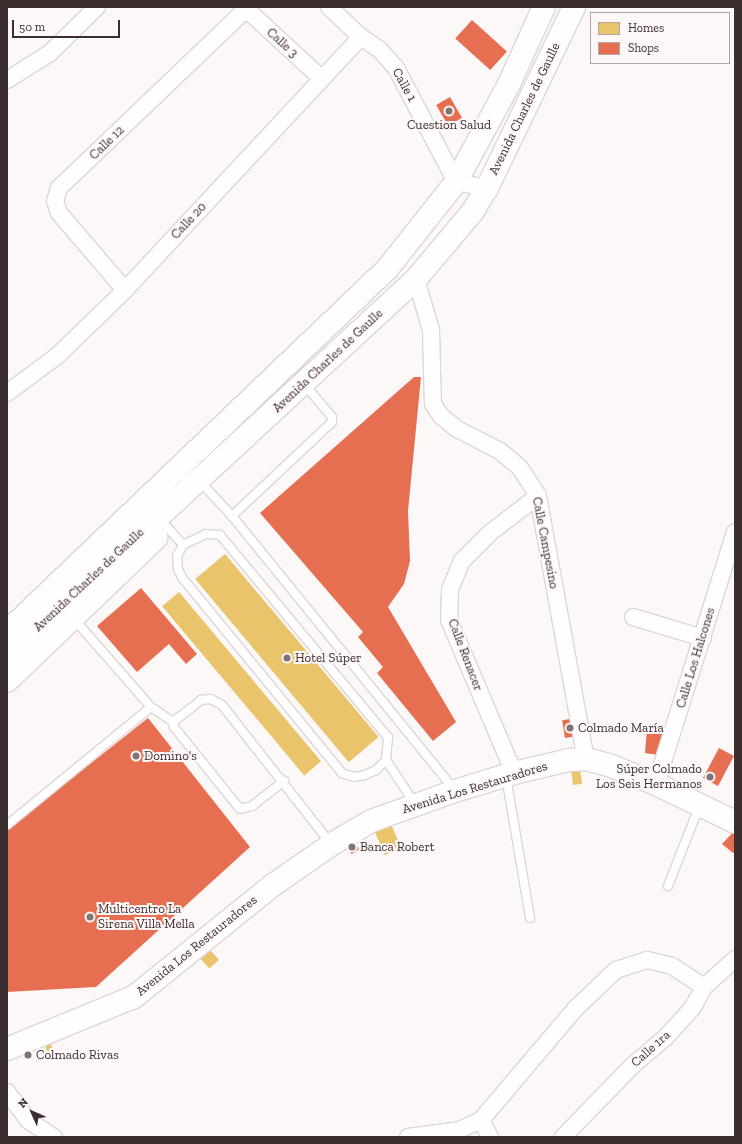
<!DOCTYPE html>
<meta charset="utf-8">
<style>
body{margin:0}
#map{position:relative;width:742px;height:1144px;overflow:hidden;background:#fdf8f8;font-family:"Zilla Slab",serif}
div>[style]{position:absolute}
.homes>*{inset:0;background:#e9c46a;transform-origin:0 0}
.shops>*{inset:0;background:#e76f51;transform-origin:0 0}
.roads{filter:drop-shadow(1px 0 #dfd5d6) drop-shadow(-1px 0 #dfd5d6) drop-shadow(0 1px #dfd5d6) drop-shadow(0 -1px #dfd5d6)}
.lane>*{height:8px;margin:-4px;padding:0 4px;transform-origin:4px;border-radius:4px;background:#fffefe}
.street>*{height:16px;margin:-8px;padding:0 8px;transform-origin:8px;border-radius:8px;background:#fffefe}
.secondary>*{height:22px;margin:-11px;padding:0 11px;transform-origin:11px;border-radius:11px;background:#fffefe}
.primary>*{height:22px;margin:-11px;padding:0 11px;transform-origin:11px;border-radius:11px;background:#fffefe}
.dots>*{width:11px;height:11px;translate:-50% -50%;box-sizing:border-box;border:2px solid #fef7f7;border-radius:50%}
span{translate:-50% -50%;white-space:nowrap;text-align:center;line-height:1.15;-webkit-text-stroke:4px #fef7f7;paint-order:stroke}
.street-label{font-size:13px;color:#3b2e2f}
.poi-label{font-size:13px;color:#3b2e2f}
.left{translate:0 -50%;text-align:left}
.right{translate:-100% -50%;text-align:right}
.frame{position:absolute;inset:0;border:8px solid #3b2e2f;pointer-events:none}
.legend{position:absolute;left:590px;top:12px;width:140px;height:52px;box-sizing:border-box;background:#fef7f7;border:1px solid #b0a7a7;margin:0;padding:5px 7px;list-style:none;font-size:12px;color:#3b2e2f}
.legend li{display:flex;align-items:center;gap:8px;height:20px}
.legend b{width:20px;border:1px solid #b0a7a7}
.north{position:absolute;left:12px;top:1092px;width:40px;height:40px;-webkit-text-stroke:3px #fef7f7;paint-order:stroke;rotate:315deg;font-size:11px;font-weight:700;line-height:16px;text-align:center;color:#3b2e2f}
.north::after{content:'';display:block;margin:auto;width:14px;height:18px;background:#3b2e2f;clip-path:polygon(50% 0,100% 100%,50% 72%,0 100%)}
.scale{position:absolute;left:12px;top:20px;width:108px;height:18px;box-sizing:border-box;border:2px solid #3b2e2f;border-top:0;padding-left:5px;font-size:12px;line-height:14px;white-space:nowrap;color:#3b2e2f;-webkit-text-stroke:3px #fef7f7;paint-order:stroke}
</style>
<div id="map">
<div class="homes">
<div style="left:225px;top:554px;width:239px;height:39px;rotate:50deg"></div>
<div style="left:179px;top:592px;width:221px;height:22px;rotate:50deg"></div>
<div style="left:580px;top:769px;width:15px;height:9px;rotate:82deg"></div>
<div style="left:391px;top:824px;width:26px;height:18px;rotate:67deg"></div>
<div style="left:208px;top:948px;width:16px;height:13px;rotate:47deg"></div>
<div style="left:51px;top:1044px;width:14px;height:6px;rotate:73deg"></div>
</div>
<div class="shops">
<div style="left:472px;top:20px;width:47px;height:25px;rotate:42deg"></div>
<div style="left:450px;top:97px;width:24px;height:16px;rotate:60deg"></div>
<div style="clip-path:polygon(414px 377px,421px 377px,408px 511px,410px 561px,404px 584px,388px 607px,456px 722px,433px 741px,377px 673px,383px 667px,358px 637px,363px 632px,260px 513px)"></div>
<div style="clip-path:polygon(141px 588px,197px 654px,186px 664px,169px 644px,137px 672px,97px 626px)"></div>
<div style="clip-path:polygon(148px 718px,250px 847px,96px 987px,7px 992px,7px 830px)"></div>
<div style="left:576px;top:718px;width:18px;height:14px;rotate:81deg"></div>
<div style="clip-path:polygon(647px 729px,670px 732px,658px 755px,645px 753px)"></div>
<div style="left:719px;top:748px;width:17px;height:34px;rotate:28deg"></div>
<div style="clip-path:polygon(735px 830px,735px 851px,733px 853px,722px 844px)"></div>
<div style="left:353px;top:840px;width:11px;height:9px;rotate:56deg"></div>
</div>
<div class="roads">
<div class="lane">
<div style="left:206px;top:488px;width:38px;rotate:47deg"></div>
<div style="left:232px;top:516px;width:353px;rotate:50.9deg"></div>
<div style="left:232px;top:516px;width:137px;rotate:-43.2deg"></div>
<div style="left:332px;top:422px;width:5px;rotate:-90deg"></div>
<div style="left:332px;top:417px;width:43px;rotate:-130.3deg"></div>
<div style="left:167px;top:527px;width:24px;rotate:48deg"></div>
<div style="left:206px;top:534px;width:14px;rotate:4deg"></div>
<div style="left:220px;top:535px;width:263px;rotate:50.3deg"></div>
<div style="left:388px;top:737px;width:23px;rotate:95deg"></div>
<div style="left:386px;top:760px;width:14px;rotate:135deg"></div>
<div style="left:376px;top:770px;width:12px;rotate:156deg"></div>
<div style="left:365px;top:775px;width:11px;rotate:170deg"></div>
<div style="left:354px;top:777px;width:13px;rotate:-162deg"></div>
<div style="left:342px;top:773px;width:251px;rotate:-129.3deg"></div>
<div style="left:183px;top:579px;width:11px;rotate:-117deg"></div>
<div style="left:178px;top:569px;width:13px;rotate:-94deg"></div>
<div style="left:177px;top:556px;width:13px;rotate:-61deg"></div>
<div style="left:183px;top:545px;width:25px;rotate:-26deg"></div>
<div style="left:74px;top:619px;width:117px;rotate:48.8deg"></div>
<div style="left:151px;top:707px;width:27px;rotate:34deg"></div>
<div style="left:173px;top:722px;width:5px;rotate:79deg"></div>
<div style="left:174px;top:727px;width:105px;rotate:51.2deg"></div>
<div style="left:240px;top:809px;width:12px;rotate:-14deg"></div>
<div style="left:252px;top:806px;width:41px;rotate:-38deg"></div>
<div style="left:173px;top:722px;width:36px;rotate:-38deg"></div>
<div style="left:201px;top:700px;width:10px;rotate:-6deg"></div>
<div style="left:211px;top:699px;width:13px;rotate:29deg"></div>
<div style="left:222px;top:705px;width:177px;rotate:51.9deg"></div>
<div style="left:386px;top:760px;width:53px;rotate:56.6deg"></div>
<div style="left:506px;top:776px;width:144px;rotate:80.4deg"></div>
<div style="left:7px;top:825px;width:186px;rotate:-39.3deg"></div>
<div style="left:668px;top:886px;width:85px;rotate:-68.6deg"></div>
</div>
<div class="street">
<div style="left:244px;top:7px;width:105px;rotate:42.7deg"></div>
<div style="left:329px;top:7px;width:44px;rotate:43.2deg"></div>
<div style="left:361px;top:37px;width:22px;rotate:34deg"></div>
<div style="left:379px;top:49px;width:25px;rotate:48deg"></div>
<div style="left:396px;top:68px;width:129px;rotate:62.2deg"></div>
<div style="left:456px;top:182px;width:32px;rotate:11deg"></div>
<div style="left:7px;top:80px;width:51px;rotate:-32.1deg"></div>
<div style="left:50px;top:53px;width:66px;rotate:-44.4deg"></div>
<div style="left:416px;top:279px;width:53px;rotate:73.6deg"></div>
<div style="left:431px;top:330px;width:74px;rotate:88.5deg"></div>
<div style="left:433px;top:404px;width:14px;rotate:56deg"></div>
<div style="left:441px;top:416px;width:21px;rotate:39deg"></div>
<div style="left:457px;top:429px;width:48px;rotate:27.1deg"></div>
<div style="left:500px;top:451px;width:26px;rotate:40deg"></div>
<div style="left:520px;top:468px;width:33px;rotate:57deg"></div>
<div style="left:538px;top:496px;width:267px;rotate:79.7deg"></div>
<div style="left:125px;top:290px;width:101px;rotate:-130.6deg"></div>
<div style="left:59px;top:213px;width:13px;rotate:-108deg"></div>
<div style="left:55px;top:201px;width:14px;rotate:-73deg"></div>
<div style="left:59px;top:188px;width:259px;rotate:-43.7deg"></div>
<div style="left:7px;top:393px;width:62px;rotate:-36.5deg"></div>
<div style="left:57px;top:356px;width:95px;rotate:-44.1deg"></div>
<div style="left:125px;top:290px;width:346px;rotate:-47deg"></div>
<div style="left:633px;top:617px;width:73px;rotate:16.7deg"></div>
<div style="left:514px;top:773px;width:166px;rotate:-113deg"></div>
<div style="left:449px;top:620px;width:30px;rotate:-88deg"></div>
<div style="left:450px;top:590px;width:31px;rotate:-68deg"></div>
<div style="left:462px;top:561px;width:41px;rotate:-45deg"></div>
<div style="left:491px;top:532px;width:59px;rotate:-37.5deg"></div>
<div style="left:656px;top:784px;width:264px;rotate:-72.6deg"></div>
<div style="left:7px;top:1092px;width:36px;rotate:53deg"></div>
<div style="left:29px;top:1121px;width:30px;rotate:33deg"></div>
<div style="left:481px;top:1120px;width:19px;rotate:62deg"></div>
<div style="left:408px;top:1137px;width:51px;rotate:-7.8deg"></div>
<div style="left:459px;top:1130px;width:24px;rotate:-24deg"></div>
<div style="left:481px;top:1120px;width:145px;rotate:-49.7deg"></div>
<div style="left:575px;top:1009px;width:57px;rotate:-43.6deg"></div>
<div style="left:616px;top:970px;width:33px;rotate:-18deg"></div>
<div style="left:647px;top:960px;width:26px;rotate:13deg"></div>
<div style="left:672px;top:966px;width:38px;rotate:33deg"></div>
<div style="left:563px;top:1137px;width:100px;rotate:-45.8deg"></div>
<div style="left:633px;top:1065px;width:43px;rotate:-40.3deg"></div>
<div style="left:666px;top:1037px;width:40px;rotate:-48deg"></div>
<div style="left:693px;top:1007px;width:23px;rotate:-61deg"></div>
<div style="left:704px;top:987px;width:42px;rotate:-42.1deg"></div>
</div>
<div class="secondary">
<div style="left:7px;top:1049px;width:137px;rotate:-22.3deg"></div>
<div style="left:134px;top:997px;width:179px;rotate:-38.9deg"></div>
<div style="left:273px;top:885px;width:72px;rotate:-34.8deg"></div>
<div style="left:332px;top:844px;width:45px;rotate:-30.5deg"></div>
<div style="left:371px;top:821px;width:89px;rotate:-19.7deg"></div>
<div style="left:455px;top:791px;width:62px;rotate:-17deg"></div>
<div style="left:514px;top:773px;width:57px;rotate:-13.3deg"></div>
<div style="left:569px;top:760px;width:17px;rotate:-3deg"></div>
<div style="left:586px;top:759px;width:24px;rotate:15deg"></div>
<div style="left:609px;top:765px;width:51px;rotate:22deg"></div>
<div style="left:656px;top:784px;width:88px;rotate:25.7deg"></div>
</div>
<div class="primary">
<div style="left:7px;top:632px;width:527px;rotate:-43.69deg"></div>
<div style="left:388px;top:268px;width:110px;rotate:-51.7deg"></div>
<div style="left:456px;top:182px;width:111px;rotate:-61.6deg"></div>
<div style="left:509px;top:84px;width:85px;rotate:-65.6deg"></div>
<div style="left:7px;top:657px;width:557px;rotate:-42.74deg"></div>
<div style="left:416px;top:279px;width:89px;rotate:-50deg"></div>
<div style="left:473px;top:211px;width:27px;rotate:-59deg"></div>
<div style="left:487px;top:188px;width:201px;rotate:-64.3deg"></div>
<div style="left:7px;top:681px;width:207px;rotate:-43.8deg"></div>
</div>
</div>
<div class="dots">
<div style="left:449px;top:111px;background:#7f7575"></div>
<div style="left:287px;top:658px;background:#7f7575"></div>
<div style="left:570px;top:728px;background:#7f7575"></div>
<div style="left:136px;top:756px;background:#7f7575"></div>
<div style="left:710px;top:777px;background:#7f7575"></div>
<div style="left:352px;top:847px;background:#7f7575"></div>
<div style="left:90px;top:917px;background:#7f7575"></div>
<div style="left:28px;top:1055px;background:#7f7575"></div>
</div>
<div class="street-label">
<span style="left:282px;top:43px;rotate:42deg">Calle 3</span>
<span style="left:404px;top:85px;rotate:61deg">Calle 1</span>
<span style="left:525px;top:109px;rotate:-64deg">Avenida Charles de Gaulle</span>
<span style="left:107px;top:143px;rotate:-44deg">Calle 12</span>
<span style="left:189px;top:221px;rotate:-47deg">Calle 20</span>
<span style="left:328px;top:361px;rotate:-43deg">Avenida Charles de Gaulle</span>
<span style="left:545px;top:543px;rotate:79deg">Calle Campesino</span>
<span style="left:89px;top:580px;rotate:-43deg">Avenida Charles de Gaulle</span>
<span style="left:465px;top:655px;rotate:69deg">Calle Renacer</span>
<span style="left:696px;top:658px;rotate:-73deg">Calle Los Halcones</span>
<span style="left:475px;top:788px;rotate:-17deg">Avenida Los Restauradores</span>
<span style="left:197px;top:946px;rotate:-39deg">Avenida Los Restauradores</span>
<span style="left:651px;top:1049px;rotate:-42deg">Calle 1ra</span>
</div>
<div class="poi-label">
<span style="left:449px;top:125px">Cuestion Salud</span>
<span class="left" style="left:295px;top:658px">Hotel Súper</span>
<span class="left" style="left:578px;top:728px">Colmado María</span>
<span class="left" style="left:144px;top:756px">Domino's</span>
<span class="right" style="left:702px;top:777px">Súper Colmado<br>Los Seis Hermanos</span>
<span class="left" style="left:360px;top:847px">Banca Robert</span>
<span class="left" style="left:98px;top:917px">Multicentro La<br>Sirena Villa Mella</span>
<span class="left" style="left:36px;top:1055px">Colmado Rivas</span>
</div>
<div class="frame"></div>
<ul class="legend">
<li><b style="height:11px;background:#e9c46a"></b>Homes</li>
<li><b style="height:11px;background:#e76f51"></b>Shops</li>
</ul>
<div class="north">N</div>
<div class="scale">50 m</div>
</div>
